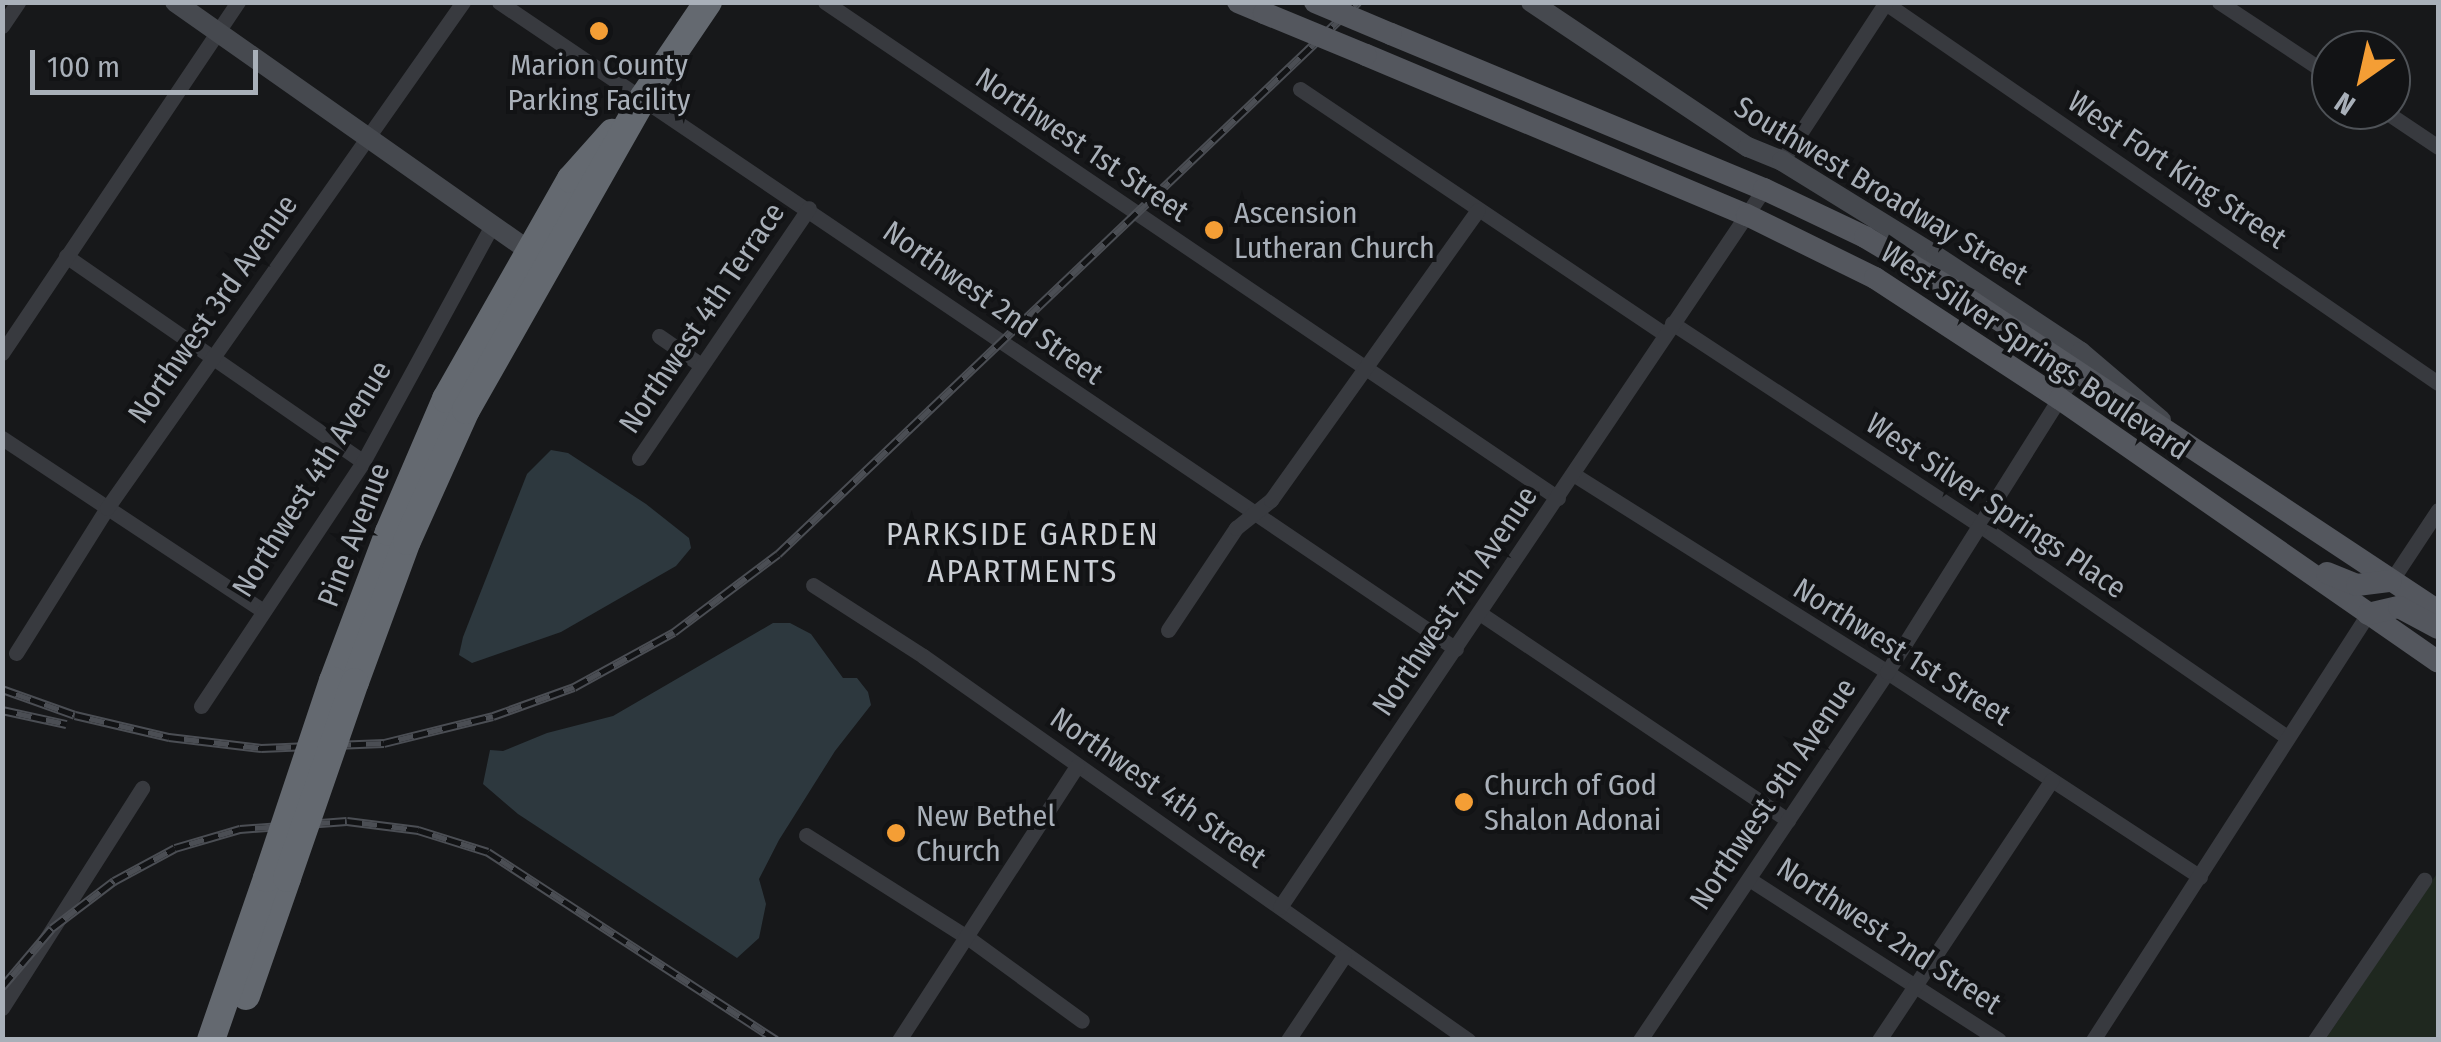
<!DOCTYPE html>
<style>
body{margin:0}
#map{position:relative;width:2441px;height:1042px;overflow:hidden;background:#17181a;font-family:"Fira Sans Condensed",sans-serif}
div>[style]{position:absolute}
.green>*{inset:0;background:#1f281f}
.water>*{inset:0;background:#2d383e}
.street>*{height:15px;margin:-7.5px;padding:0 7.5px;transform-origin:7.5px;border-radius:7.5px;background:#383a3f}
.secondary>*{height:20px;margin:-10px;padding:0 10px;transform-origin:10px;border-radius:10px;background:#46494f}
.primary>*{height:22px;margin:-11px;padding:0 11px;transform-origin:11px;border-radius:11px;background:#54575e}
.highway>*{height:28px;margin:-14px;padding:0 14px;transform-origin:14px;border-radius:14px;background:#646970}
.rail>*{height:9px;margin-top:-4.5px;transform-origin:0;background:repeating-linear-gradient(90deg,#121315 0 15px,#4b4e54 0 30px);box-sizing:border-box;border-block:2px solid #4b4e54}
.primary-bridge>*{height:22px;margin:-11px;padding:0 11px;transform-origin:11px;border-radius:11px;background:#54575e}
.highway-bridge>*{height:28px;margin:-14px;padding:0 14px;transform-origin:14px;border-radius:14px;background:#646970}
.dots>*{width:28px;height:28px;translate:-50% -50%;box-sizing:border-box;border:5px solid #121315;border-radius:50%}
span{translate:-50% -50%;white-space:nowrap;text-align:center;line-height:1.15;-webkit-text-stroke:8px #121315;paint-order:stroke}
.poi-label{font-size:30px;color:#a9b0b9}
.left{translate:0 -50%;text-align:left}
.street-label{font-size:30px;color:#a9b0b9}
.neighbourhood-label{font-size:32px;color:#cbcfd5;letter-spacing:2.5px}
.frame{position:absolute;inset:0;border:5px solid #a9b0b9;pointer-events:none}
.north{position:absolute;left:2311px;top:30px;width:100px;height:100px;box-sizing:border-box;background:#121315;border:2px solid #4e5257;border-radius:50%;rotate:214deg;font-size:28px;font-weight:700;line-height:40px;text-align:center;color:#a9b0b9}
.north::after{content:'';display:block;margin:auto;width:35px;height:45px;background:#f49e35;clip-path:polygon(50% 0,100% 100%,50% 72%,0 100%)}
.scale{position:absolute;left:30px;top:50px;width:228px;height:45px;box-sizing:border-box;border:5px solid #a9b0b9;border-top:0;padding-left:12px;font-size:30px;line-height:35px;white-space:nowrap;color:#a9b0b9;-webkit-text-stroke:8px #121315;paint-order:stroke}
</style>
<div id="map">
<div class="green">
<div style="clip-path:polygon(2438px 872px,2438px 1039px,2325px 1040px,2430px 884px)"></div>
</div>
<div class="water">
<div style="clip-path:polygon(551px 450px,568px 453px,646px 504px,689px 538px,691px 548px,676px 566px,561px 632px,472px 663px,459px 655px,463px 637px,527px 474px)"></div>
<div style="clip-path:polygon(773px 623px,790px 623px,811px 634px,843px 678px,857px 678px,868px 692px,871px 705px,835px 751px,779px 840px,759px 879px,766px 904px,759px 938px,737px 958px,518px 814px,483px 784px,490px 750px,503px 751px,547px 733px,613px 716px)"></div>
</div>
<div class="street">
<div style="left:499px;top:2px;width:1155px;rotate:34.06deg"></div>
<div style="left:825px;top:2px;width:885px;rotate:34.09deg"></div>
<div style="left:1884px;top:2px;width:672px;rotate:34.52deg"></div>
<div style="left:2219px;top:2px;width:134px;rotate:33.5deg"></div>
<div style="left:2px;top:26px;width:29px;rotate:-56deg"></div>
<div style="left:1300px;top:89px;width:439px;rotate:33.9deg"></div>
<div style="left:2383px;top:110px;width:66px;rotate:33.9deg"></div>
<div style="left:1782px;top:161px;width:190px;rotate:-56.8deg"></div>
<div style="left:66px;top:256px;width:361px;rotate:34.7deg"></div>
<div style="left:1672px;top:323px;width:370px;rotate:33.3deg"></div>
<div style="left:1981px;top:526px;width:372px;rotate:34.6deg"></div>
<div style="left:659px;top:336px;width:51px;rotate:34.6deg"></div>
<div style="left:2px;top:353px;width:423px;rotate:-56.1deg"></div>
<div style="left:2px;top:438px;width:312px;rotate:33.5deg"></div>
<div style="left:639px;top:458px;width:302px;rotate:-55.8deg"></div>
<div style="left:1573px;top:474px;width:371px;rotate:32.2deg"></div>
<div style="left:1887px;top:672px;width:374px;rotate:33.2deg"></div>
<div style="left:2391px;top:581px;width:85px;rotate:-56.5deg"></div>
<div style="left:813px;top:585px;width:131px;rotate:32.8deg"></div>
<div style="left:923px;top:656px;width:667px;rotate:35.17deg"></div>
<div style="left:1481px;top:614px;width:370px;rotate:33.9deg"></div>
<div style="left:1168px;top:630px;width:123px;rotate:-56.3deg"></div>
<div style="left:1236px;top:528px;width:45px;rotate:-38.7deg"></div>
<div style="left:1271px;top:500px;width:356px;rotate:-54.5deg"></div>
<div style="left:16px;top:653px;width:171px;rotate:-57.9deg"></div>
<div style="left:107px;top:508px;width:619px;rotate:-54.87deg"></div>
<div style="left:201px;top:706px;width:293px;rotate:-56.4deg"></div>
<div style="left:363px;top:462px;width:271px;rotate:-61.4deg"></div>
<div style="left:806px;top:835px;width:191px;rotate:32.4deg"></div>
<div style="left:967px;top:937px;width:142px;rotate:36.1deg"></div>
<div style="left:1749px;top:879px;width:297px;rotate:32.8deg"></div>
<div style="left:1280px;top:907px;width:866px;rotate:-56.02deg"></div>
<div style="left:2px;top:1008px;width:261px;rotate:-57.5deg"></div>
<div style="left:899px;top:1040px;width:327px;rotate:-57deg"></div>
<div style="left:1288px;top:1040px;width:101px;rotate:-56.3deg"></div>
<div style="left:1640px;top:1040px;width:443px;rotate:-56.1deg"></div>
<div style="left:1887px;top:672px;width:355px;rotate:-57.8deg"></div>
<div style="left:1879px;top:1040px;width:312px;rotate:-56.4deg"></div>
<div style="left:2093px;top:1040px;width:507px;rotate:-57.16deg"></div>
<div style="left:2315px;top:1040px;width:194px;rotate:-55.7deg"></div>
</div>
<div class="secondary">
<div style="left:175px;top:2px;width:430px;rotate:35.1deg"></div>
<div style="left:1531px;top:2px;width:261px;rotate:33.8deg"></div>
<div style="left:1748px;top:147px;width:37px;rotate:22deg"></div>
<div style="left:1782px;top:161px;width:181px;rotate:31.7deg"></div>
<div style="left:1936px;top:256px;width:174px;rotate:33.5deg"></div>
<div style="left:2081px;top:352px;width:105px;rotate:40.4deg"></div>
</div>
<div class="primary">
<div style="left:1238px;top:2px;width:28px;rotate:23deg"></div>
<div style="left:1391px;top:34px;width:404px;rotate:22.6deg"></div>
<div style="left:1764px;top:189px;width:112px;rotate:25.4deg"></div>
<div style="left:1865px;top:237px;width:114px;rotate:31deg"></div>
<div style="left:1963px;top:296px;width:570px;rotate:33.55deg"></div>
<div style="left:1366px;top:55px;width:413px;rotate:22.8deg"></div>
<div style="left:1747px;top:215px;width:143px;rotate:26.2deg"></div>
<div style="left:1875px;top:278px;width:221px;rotate:33.2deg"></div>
<div style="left:2060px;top:399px;width:460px;rotate:34.8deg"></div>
<div style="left:2327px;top:573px;width:32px;rotate:22deg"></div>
<div style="left:2357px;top:585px;width:34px;rotate:-7deg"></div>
<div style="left:2368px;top:614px;width:32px;rotate:-13deg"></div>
<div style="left:2399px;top:607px;width:44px;rotate:28.3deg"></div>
</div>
<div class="highway">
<div style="left:333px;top:681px;width:159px;rotate:-69.4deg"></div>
<div style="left:389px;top:532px;width:145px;rotate:-66.8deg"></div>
<div style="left:446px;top:399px;width:253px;rotate:-60.4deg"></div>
<div style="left:571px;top:179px;width:62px;rotate:-48.3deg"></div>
<div style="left:355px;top:682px;width:150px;rotate:-69.8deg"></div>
<div style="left:407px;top:541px;width:144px;rotate:-65.8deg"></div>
<div style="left:466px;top:410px;width:359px;rotate:-60.4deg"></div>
<div style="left:643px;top:98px;width:116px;rotate:-55.9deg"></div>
<div style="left:246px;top:996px;width:125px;rotate:-70.8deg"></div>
<div style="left:211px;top:1040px;width:171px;rotate:-70.9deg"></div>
</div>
<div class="rail">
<div style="left:2px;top:689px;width:77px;rotate:19.6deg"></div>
<div style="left:75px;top:715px;width:97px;rotate:13.2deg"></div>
<div style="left:169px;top:737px;width:93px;rotate:6.8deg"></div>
<div style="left:261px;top:748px;width:123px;rotate:-2.3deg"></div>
<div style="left:384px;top:743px;width:112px;rotate:-13.9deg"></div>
<div style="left:493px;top:716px;width:86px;rotate:-19.7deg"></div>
<div style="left:574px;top:687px;width:114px;rotate:-28.8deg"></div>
<div style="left:674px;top:632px;width:130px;rotate:-36.9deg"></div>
<div style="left:778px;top:554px;width:801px;rotate:-43.58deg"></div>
<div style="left:2px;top:710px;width:66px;rotate:12.3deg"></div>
<div style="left:2px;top:987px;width:77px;rotate:-49.7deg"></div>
<div style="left:52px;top:928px;width:78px;rotate:-37.2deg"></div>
<div style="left:114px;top:881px;width:69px;rotate:-28.4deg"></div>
<div style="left:175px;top:848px;width:68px;rotate:-16.3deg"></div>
<div style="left:240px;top:829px;width:107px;rotate:-4.3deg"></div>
<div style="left:347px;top:821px;width:72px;rotate:7.2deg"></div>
<div style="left:418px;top:830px;width:73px;rotate:17.4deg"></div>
<div style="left:488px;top:852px;width:344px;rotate:33.1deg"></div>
</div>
<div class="primary-bridge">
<div style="left:1315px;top:2px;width:82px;rotate:22.8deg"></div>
<div style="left:1264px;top:13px;width:110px;rotate:22.4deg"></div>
</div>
<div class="highway-bridge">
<div style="left:267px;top:878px;width:208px;rotate:-71.5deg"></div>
<div style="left:287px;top:878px;width:207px;rotate:-70.9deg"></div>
</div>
<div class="dots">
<div style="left:599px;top:31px;background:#f49e35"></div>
<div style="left:1214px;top:230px;background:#f49e35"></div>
<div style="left:1464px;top:802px;background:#f49e35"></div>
<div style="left:896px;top:833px;background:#f49e35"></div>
</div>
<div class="poi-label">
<span style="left:599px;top:82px">Marion County<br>Parking Facility</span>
<span class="left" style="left:1234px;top:230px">Ascension<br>Lutheran Church</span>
<span class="left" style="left:1484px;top:802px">Church of God<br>Shalon Adonai</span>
<span class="left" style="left:916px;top:833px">New Bethel<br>Church</span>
</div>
<div class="street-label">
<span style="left:1082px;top:145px;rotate:34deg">Northwest 1st Street</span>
<span style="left:2177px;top:170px;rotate:34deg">West Fort King Street</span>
<span style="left:1881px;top:191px;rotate:31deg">Southwest Broadway Street</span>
<span style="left:993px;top:303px;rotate:35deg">Northwest 2nd Street</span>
<span style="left:213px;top:309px;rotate:-55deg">Northwest 3rd Avenue</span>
<span style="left:702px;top:318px;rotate:-56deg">Northwest 4th Terrace</span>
<span style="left:2035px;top:351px;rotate:34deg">West Silver Springs Boulevard</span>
<span style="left:312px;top:479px;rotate:-58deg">Northwest 4th Avenue</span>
<span style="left:1996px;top:506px;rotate:34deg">West Silver Springs Place</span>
<span style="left:354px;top:535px;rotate:-69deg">Pine Avenue</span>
<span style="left:1455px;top:601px;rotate:-56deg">Northwest 7th Avenue</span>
<span style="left:1902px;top:652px;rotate:32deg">Northwest 1st Street</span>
<span style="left:1158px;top:788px;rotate:35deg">Northwest 4th Street</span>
<span style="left:1773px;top:794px;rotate:-56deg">Northwest 9th Avenue</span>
<span style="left:1889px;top:936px;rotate:33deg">Northwest 2nd Street</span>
</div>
<div class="neighbourhood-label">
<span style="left:1023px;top:553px">PARKSIDE GARDEN<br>APARTMENTS</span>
</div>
<div class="frame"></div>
<div class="north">N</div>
<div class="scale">100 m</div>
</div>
